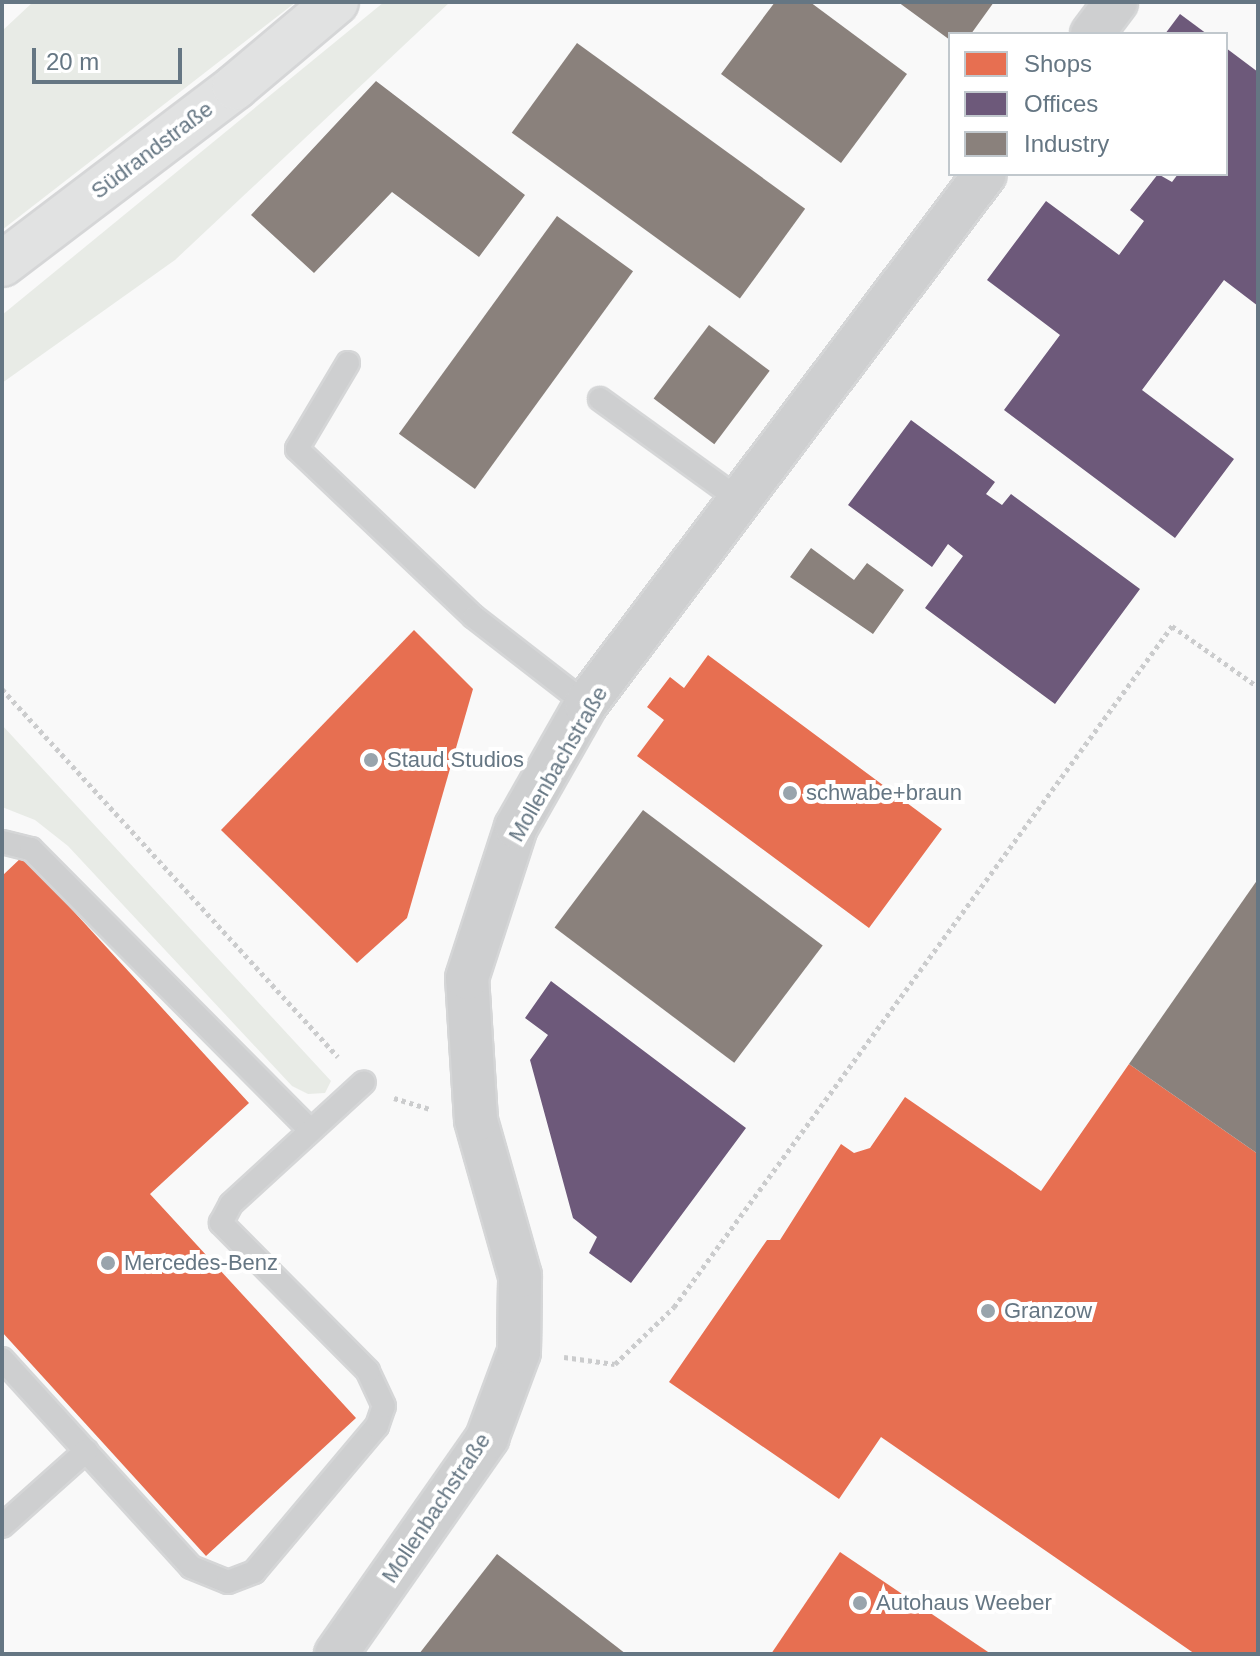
<!DOCTYPE html>
<meta charset="utf-8">
<style>
body{margin:0}
#map{position:relative;width:1260px;height:1656px;overflow:hidden;background:#f9f9f9;font-family:Arial,sans-serif}
div>[style]{position:absolute}
.green>*{inset:0;background:#e8ebe6}
.shops>*{inset:0;background:#e76f51}
.offices>*{inset:0;background:#6d597a}
.industry>*{inset:0;background:#8a817c;transform-origin:0 0}
.path>*{height:5px;margin-top:-2.5px;transform-origin:0;background:repeating-linear-gradient(90deg,#cbcccd 0 4px,transparent 0 8px)}
.roads{filter:drop-shadow(2px 0 #d5d6d7) drop-shadow(-2px 0 #d5d6d7) drop-shadow(0 2px #d5d6d7) drop-shadow(0 -2px #d5d6d7)}
.lane>*{height:22px;margin:-11px;padding:0 11px;transform-origin:11px;border-radius:11px;background:#cecfd0}
.street>*{height:42px;margin:-21px;padding:0 21px;transform-origin:21px;border-radius:21px;background:#cecfd0}
.secondary>*{height:44px;margin:-22px;padding:0 22px;transform-origin:22px;border-radius:22px;background:#e1e2e2}
.dots>*{width:22px;height:22px;translate:-50% -50%;box-sizing:border-box;border:4px solid #fff;border-radius:50%}
span{translate:-50% -50%;white-space:nowrap;text-align:center;line-height:1.15;-webkit-text-stroke:8px #fff;paint-order:stroke}
.street-label{font-size:22px;color:#657683}
.poi-label{font-size:22px;color:#657683}
.left{translate:0 -50%;text-align:left}
.frame{position:absolute;inset:0;border:4px solid #657683;pointer-events:none}
.legend{position:absolute;left:948px;top:32px;width:280px;height:144px;box-sizing:border-box;background:#fff;border:2px solid #c1c8cd;margin:0;padding:10px 14px;list-style:none;font-size:24px;color:#657683}
.legend li{display:flex;align-items:center;gap:16px;height:40px}
.legend b{width:40px;border:2px solid #c1c8cd}
.scale{position:absolute;left:32px;top:48px;width:150px;height:36px;box-sizing:border-box;border:4px solid #657683;border-top:0;padding-left:10px;font-size:24px;line-height:28px;white-space:nowrap;color:#657683;-webkit-text-stroke:6px #fff;paint-order:stroke}
</style>
<div id="map">
<div class="green">
<div style="clip-path:polygon(33px 2px,296px 2px,2px 230px,2px 31px)"></div>
<div style="clip-path:polygon(384px 2px,450px 2px,175px 260px,2px 383px,2px 315px)"></div>
<div style="clip-path:polygon(2px 725px,331px 1081px,325px 1093px,308px 1094px,292px 1086px,68px 846px,35px 820px,2px 807px)"></div>
</div>
<div class="shops">
<div style="clip-path:polygon(414px 630px,473px 689px,407px 918px,357px 963px,221px 830px)"></div>
<div style="clip-path:polygon(708px 655px,942px 829px,869px 928px,637px 756px,664px 720px,647px 707px,670px 677px,684px 688px)"></div>
<div style="clip-path:polygon(23px 856px,249px 1103px,150px 1194px,356px 1418px,206px 1556px,2px 1332px,2px 876px)"></div>
<div style="clip-path:polygon(1129px 1064px,1258px 1154px,1258px 1654px,1195px 1654px,881px 1437px,839px 1499px,669px 1382px,767px 1240px,780px 1240px,841px 1144px,854px 1153px,870px 1148px,905px 1097px,1041px 1191px)"></div>
<div style="clip-path:polygon(840px 1552px,991px 1654px,771px 1654px)"></div>
</div>
<div class="offices">
<div style="clip-path:polygon(1180px 14px,1207px 34px,1165px 34px)"></div>
<div style="clip-path:polygon(1226px 48px,1258px 72px,1258px 306px,1224px 280px,1142px 390px,1234px 459px,1175px 538px,1004px 410px,1060px 335px,987px 280px,1046px 201px,1119px 255px,1144px 221px,1130px 210px,1158px 174px,1172px 182px,1178px 174px,1226px 174px)"></div>
<div style="clip-path:polygon(911px 420px,995px 482px,986px 494px,1002px 505px,1011px 494px,1140px 589px,1055px 704px,925px 608px,963px 556px,948px 544px,932px 567px,848px 505px)"></div>
<div style="clip-path:polygon(551px 981px,746px 1128px,631px 1283px,589px 1253px,597px 1237px,573px 1218px,530px 1060px,548px 1035px,525px 1018px)"></div>
</div>
<div class="industry">
<div style="clip-path:polygon(775px 2px,810px 2px,907px 74px,841px 163px,721px 74px)"></div>
<div style="clip-path:polygon(898px 2px,994px 2px,971px 34px,950px 34px,950px 40px)"></div>
<div style="left:577px;top:43px;width:282px;height:111px;rotate:36deg"></div>
<div style="clip-path:polygon(376px 81px,525px 195px,479px 257px,392px 192px,314px 273px,251px 215px)"></div>
<div style="left:557px;top:216px;width:94px;height:269px;rotate:36deg"></div>
<div style="left:709px;top:325px;width:76px;height:92px;rotate:37deg"></div>
<div style="clip-path:polygon(811px 548px,854px 580px,867px 563px,904px 590px,873px 634px,790px 577px)"></div>
<div style="left:643px;top:810px;width:225px;height:147px;rotate:37deg"></div>
<div style="clip-path:polygon(1258px 879px,1258px 1154px,1129px 1064px)"></div>
<div style="clip-path:polygon(497px 1554px,626px 1654px,419px 1654px)"></div>
</div>
<div class="path">
<div style="left:2px;top:689px;width:498px;rotate:47.6deg"></div>
<div style="left:394px;top:1098px;width:38px;rotate:17deg"></div>
<div style="left:564px;top:1357px;width:51px;rotate:7.8deg"></div>
<div style="left:615px;top:1364px;width:82px;rotate:-44deg"></div>
<div style="left:674px;top:1307px;width:844px;rotate:-53.82deg"></div>
<div style="left:1172px;top:626px;width:105px;rotate:35.3deg"></div>
</div>
<div class="roads">
<div class="lane">
<div style="left:348px;top:363px;width:100px;rotate:120.7deg"></div>
<div style="left:297px;top:449px;width:244px;rotate:43.5deg"></div>
<div style="left:474px;top:617px;width:142px;rotate:37.8deg"></div>
<div style="left:600px;top:399px;width:174px;rotate:35.9deg"></div>
<div style="left:2px;top:842px;width:30px;rotate:14deg"></div>
<div style="left:31px;top:849px;width:393px;rotate:45.2deg"></div>
<div style="left:2px;top:1359px;width:281px;rotate:47.7deg"></div>
<div style="left:191px;top:1567px;width:40px;rotate:22deg"></div>
<div style="left:228px;top:1582px;width:28px;rotate:-21deg"></div>
<div style="left:254px;top:1572px;width:191px;rotate:-49.9deg"></div>
<div style="left:377px;top:1426px;width:21px;rotate:-71deg"></div>
<div style="left:384px;top:1406px;width:38px;rotate:-115deg"></div>
<div style="left:368px;top:1371px;width:209px;rotate:-134.8deg"></div>
<div style="left:221px;top:1223px;width:21px;rotate:-62deg"></div>
<div style="left:231px;top:1204px;width:180px;rotate:-42.5deg"></div>
<div style="left:2px;top:1526px;width:113px;rotate:-41.8deg"></div>
</div>
<div class="street">
<div style="left:1092px;top:34px;width:40px;rotate:-53deg"></div>
<div style="left:336px;top:1654px;width:264px;rotate:-55deg"></div>
<div style="left:487px;top:1438px;width:92px;rotate:-69.6deg"></div>
<div style="left:519px;top:1352px;width:76px;rotate:-89.2deg"></div>
<div style="left:520px;top:1276px;width:162px;rotate:-105.8deg"></div>
<div style="left:476px;top:1120px;width:142px;rotate:-93.6deg"></div>
<div style="left:467px;top:978px;width:159px;rotate:-72deg"></div>
<div style="left:516px;top:827px;width:142px;rotate:-60.4deg"></div>
<div style="left:586px;top:704px;width:663px;rotate:-53.03deg"></div>
</div>
<div class="secondary">
<div style="left:2px;top:264px;width:293px;rotate:-37.2deg"></div>
<div style="left:235px;top:87px;width:132px;rotate:-40.1deg"></div>
</div>
</div>
<div class="dots">
<div style="left:371px;top:760px;background:#99a4ac"></div>
<div style="left:790px;top:793px;background:#99a4ac"></div>
<div style="left:108px;top:1263px;background:#99a4ac"></div>
<div style="left:988px;top:1311px;background:#99a4ac"></div>
<div style="left:860px;top:1603px;background:#99a4ac"></div>
</div>
<div class="street-label">
<span style="left:152px;top:150px;rotate:-37deg">Südrandstraße</span>
<span style="left:558px;top:764px;rotate:-60deg">Mollenbachstraße</span>
<span style="left:436px;top:1508px;rotate:-56deg">Mollenbachstraße</span>
</div>
<div class="poi-label">
<span class="left" style="left:387px;top:760px">Staud Studios</span>
<span class="left" style="left:806px;top:793px">schwabe+braun</span>
<span class="left" style="left:124px;top:1263px">Mercedes-Benz</span>
<span class="left" style="left:1004px;top:1311px">Granzow</span>
<span class="left" style="left:876px;top:1603px">Autohaus Weeber</span>
</div>
<div class="frame"></div>
<ul class="legend">
<li><b style="height:22px;background:#e76f51"></b>Shops</li>
<li><b style="height:22px;background:#6d597a"></b>Offices</li>
<li><b style="height:22px;background:#8a817c"></b>Industry</li>
</ul>
<div class="scale">20 m</div>
</div>
